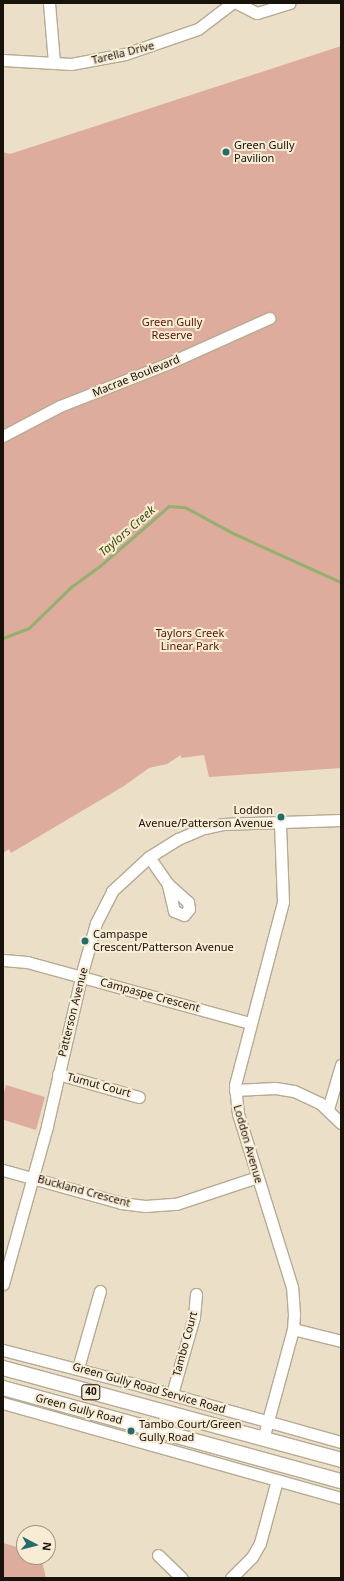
<!DOCTYPE html>
<style>
body{margin:0}
#map{position:relative;width:344px;height:1581px;overflow:hidden;background:#ecdfc8;font-family:"Noto Sans",sans-serif}
div>[style]{position:absolute}
.green>*{inset:0;background:#ddac9c}
.stream>*{height:2.5px;margin:-1.25px;padding:0 1.25px;transform-origin:1.25px;border-radius:1.25px;background:#94b06e}
.roads{filter:drop-shadow(1px 0 #b6aa93) drop-shadow(-1px 0 #b6aa93) drop-shadow(0 1px #b6aa93) drop-shadow(0 -1px #b6aa93)}
.minor>*{height:11px;margin:-5.5px;padding:0 5.5px;transform-origin:5.5px;border-radius:5.5px;background:#fff}
.major>*{height:14px;margin:-7px;padding:0 7px;transform-origin:7px;border-radius:7px;background:#fff}
.dots>*{width:11px;height:11px;translate:-50% -50%;box-sizing:border-box;border:2px solid #f9ecd5;border-radius:50%}
span{translate:-50% -50%;white-space:nowrap;text-align:center;line-height:1.15;-webkit-text-stroke:4px #f9ecd5;paint-order:stroke}
.shield-label span{padding:1px 3px;background:#f9ecd5;border:1px solid;border-radius:3px;-webkit-text-stroke-width:0}
.shield-label{font-size:10px;color:#17120a;font-weight:700}
.street-label{font-size:11px;color:#17120a}
.poi-label{font-size:11px;color:#17120a}
.left{translate:0 -50%;text-align:left}
.right{translate:-100% -50%;text-align:right}
.park-label{font-size:11px;color:#561500}
.water-label{font-size:12px;color:#354c00;font-style:italic}
.frame{position:absolute;inset:0;border:4px solid #17120a;pointer-events:none}
.north{position:absolute;left:16px;top:1525px;width:40px;height:40px;box-sizing:border-box;background:#f9ecd5;border:1px solid #9f9584;border-radius:50%;rotate:97deg;font-size:11px;font-weight:700;line-height:16px;text-align:center;color:#17120a}
.north::after{content:'';display:block;margin:auto;width:14px;height:18px;background:#236e6d;clip-path:polygon(50% 0,100% 100%,50% 72%,0 100%)}
</style>
<div id="map">
<div class="green">
<div style="clip-path:polygon(341px 46px,341px 768px,209px 777px,204px 755px,181px 758px,181px 755px,167px 764px,149px 768px,124px 786px,11px 853px,9px 849px,3px 853px,3px 152px,10px 154px)"></div>
<div style="clip-path:polygon(6px 1085px,45px 1097px,36px 1130px,4px 1120px,3px 1096px)"></div>
<div style="clip-path:polygon(3px 1543px,24px 1549px,24px 1557px,41px 1557px,46px 1578px,3px 1578px)"></div>
</div>
<div class="stream">
<div style="left:3px;top:638px;width:28px;rotate:-21deg"></div>
<div style="left:29px;top:628px;width:59px;rotate:-44.3deg"></div>
<div style="left:71px;top:587px;width:36px;rotate:-36deg"></div>
<div style="left:100px;top:566px;width:91px;rotate:-41deg"></div>
<div style="left:169px;top:506px;width:16px;rotate:4deg"></div>
<div style="left:185px;top:507px;width:57px;rotate:28.4deg"></div>
<div style="left:235px;top:534px;width:116px;rotate:24.4deg"></div>
</div>
<div class="roads">
<div class="minor">
<div style="left:49px;top:3px;width:60px;rotate:85.2deg"></div>
<div style="left:237px;top:3px;width:22px;rotate:27deg"></div>
<div style="left:257px;top:13px;width:34px;rotate:-17deg"></div>
<div style="left:3px;top:60px;width:68px;rotate:3.4deg"></div>
<div style="left:71px;top:64px;width:55px;rotate:-10.5deg"></div>
<div style="left:125px;top:54px;width:77px;rotate:-18.9deg"></div>
<div style="left:198px;top:29px;width:43px;rotate:-37.4deg"></div>
<div style="left:3px;top:436px;width:64px;rotate:-27.8deg"></div>
<div style="left:60px;top:406px;width:117px;rotate:-21.5deg"></div>
<div style="left:169px;top:363px;width:110px;rotate:-24.2deg"></div>
<div style="left:149px;top:857px;width:33px;rotate:55deg"></div>
<div style="left:168px;top:884px;width:27px;rotate:42deg"></div>
<div style="left:188px;top:902px;width:7px;rotate:82deg"></div>
<div style="left:189px;top:909px;width:8px;rotate:130deg"></div>
<div style="left:184px;top:915px;width:11px;rotate:-158deg"></div>
<div style="left:174px;top:911px;width:28px;rotate:-103deg"></div>
<div style="left:3px;top:960px;width:24px;rotate:5deg"></div>
<div style="left:27px;top:962px;width:231px;rotate:15.3deg"></div>
<div style="left:58px;top:1074px;width:84px;rotate:15.9deg"></div>
<div style="left:235px;top:1090px;width:40px;rotate:-2.9deg"></div>
<div style="left:275px;top:1088px;width:19px;rotate:9deg"></div>
<div style="left:294px;top:1091px;width:29px;rotate:25deg"></div>
<div style="left:320px;top:1103px;width:29px;rotate:44deg"></div>
<div style="left:328px;top:1109px;width:46px;rotate:-73.5deg"></div>
<div style="left:3px;top:1170px;width:123px;rotate:15.6deg"></div>
<div style="left:121px;top:1203px;width:24px;rotate:7deg"></div>
<div style="left:145px;top:1206px;width:31px;rotate:-4deg"></div>
<div style="left:176px;top:1204px;width:85px;rotate:-18.4deg"></div>
<div style="left:3px;top:1284px;width:164px;rotate:-74.4deg"></div>
<div style="left:47px;top:1126px;width:161px;rotate:-77.1deg"></div>
<div style="left:83px;top:969px;width:48px;rotate:-74.2deg"></div>
<div style="left:96px;top:923px;width:36px;rotate:-63deg"></div>
<div style="left:112px;top:891px;width:50px;rotate:-42.6deg"></div>
<div style="left:149px;top:857px;width:34px;rotate:-32deg"></div>
<div style="left:178px;top:839px;width:28px;rotate:-23deg"></div>
<div style="left:204px;top:828px;width:19px;rotate:-12deg"></div>
<div style="left:223px;top:824px;width:118px;rotate:-1.9deg"></div>
<div style="left:293px;top:1329px;width:49px;rotate:14deg"></div>
<div style="left:3px;top:1350px;width:132px;rotate:14.5deg"></div>
<div style="left:131px;top:1383px;width:218px;rotate:15.7deg"></div>
<div style="left:78px;top:1368px;width:80px;rotate:-74.1deg"></div>
<div style="left:172px;top:1394px;width:80px;rotate:-74.1deg"></div>
<div style="left:194px;top:1317px;width:23px;rotate:-85deg"></div>
<div style="left:3px;top:1403px;width:351px;rotate:15.7deg"></div>
<div style="left:263px;top:1439px;width:114px;rotate:-74.7deg"></div>
<div style="left:293px;top:1329px;width:15px;rotate:-86deg"></div>
<div style="left:294px;top:1314px;width:27px;rotate:-94deg"></div>
<div style="left:292px;top:1287px;width:181px;rotate:-107.3deg"></div>
<div style="left:238px;top:1114px;width:29px;rotate:-96deg"></div>
<div style="left:235px;top:1085px;width:189px;rotate:-75.3deg"></div>
<div style="left:283px;top:902px;width:79px;rotate:-92.2deg"></div>
<div style="left:158px;top:1555px;width:33px;rotate:44deg"></div>
<div style="left:231px;top:1578px;width:30px;rotate:-45deg"></div>
<div style="left:252px;top:1557px;width:16px;rotate:-60deg"></div>
<div style="left:260px;top:1543px;width:65px;rotate:-74.9deg"></div>
</div>
<div class="major">
<div style="left:3px;top:1368px;width:350px;rotate:15.2deg"></div>
<div style="left:3px;top:1388px;width:351px;rotate:15.4deg"></div>
</div>
</div>
<div class="dots">
<div style="left:226px;top:152px;background:#236e6d"></div>
<div style="left:281px;top:817px;background:#236e6d"></div>
<div style="left:85px;top:941px;background:#236e6d"></div>
<div style="left:131px;top:1431px;background:#236e6d"></div>
</div>
<div class="shield-label">
<span style="left:91px;top:1392px">40</span>
</div>
<div class="street-label">
<span style="left:123px;top:53px;rotate:-14deg">Tarella Drive</span>
<span style="left:136px;top:376px;rotate:-22deg">Macrae Boulevard</span>
<span style="left:150px;top:995px;rotate:15deg">Campaspe Crescent</span>
<span style="left:73px;top:1012px;rotate:-76deg">Patterson Avenue</span>
<span style="left:99px;top:1085px;rotate:15deg">Tumut Court</span>
<span style="left:248px;top:1144px;rotate:74deg">Loddon Avenue</span>
<span style="left:84px;top:1191px;rotate:15deg">Buckland Crescent</span>
<span style="left:185px;top:1344px;rotate:-75deg">Tambo Court</span>
<span style="left:149px;top:1388px;rotate:16deg">Green Gully Road Service Road</span>
<span style="left:79px;top:1409px;rotate:15deg">Green Gully Road</span>
</div>
<div class="poi-label">
<span class="left" style="left:234px;top:152px">Green Gully<br>Pavilion</span>
<span class="right" style="left:273px;top:817px">Loddon<br>Avenue/Patterson Avenue</span>
<span class="left" style="left:93px;top:941px">Campaspe<br>Crescent/Patterson Avenue</span>
<span class="left" style="left:139px;top:1431px">Tambo Court/Green<br>Gully Road</span>
</div>
<div class="park-label">
<span style="left:172px;top:329px">Green Gully<br>Reserve</span>
<span style="left:190px;top:640px">Taylors Creek<br>Linear Park</span>
</div>
<div class="water-label">
<span style="left:127px;top:531px;rotate:-41deg">Taylors Creek</span>
</div>
<div class="frame"></div>
<div class="north">N</div>
</div>
